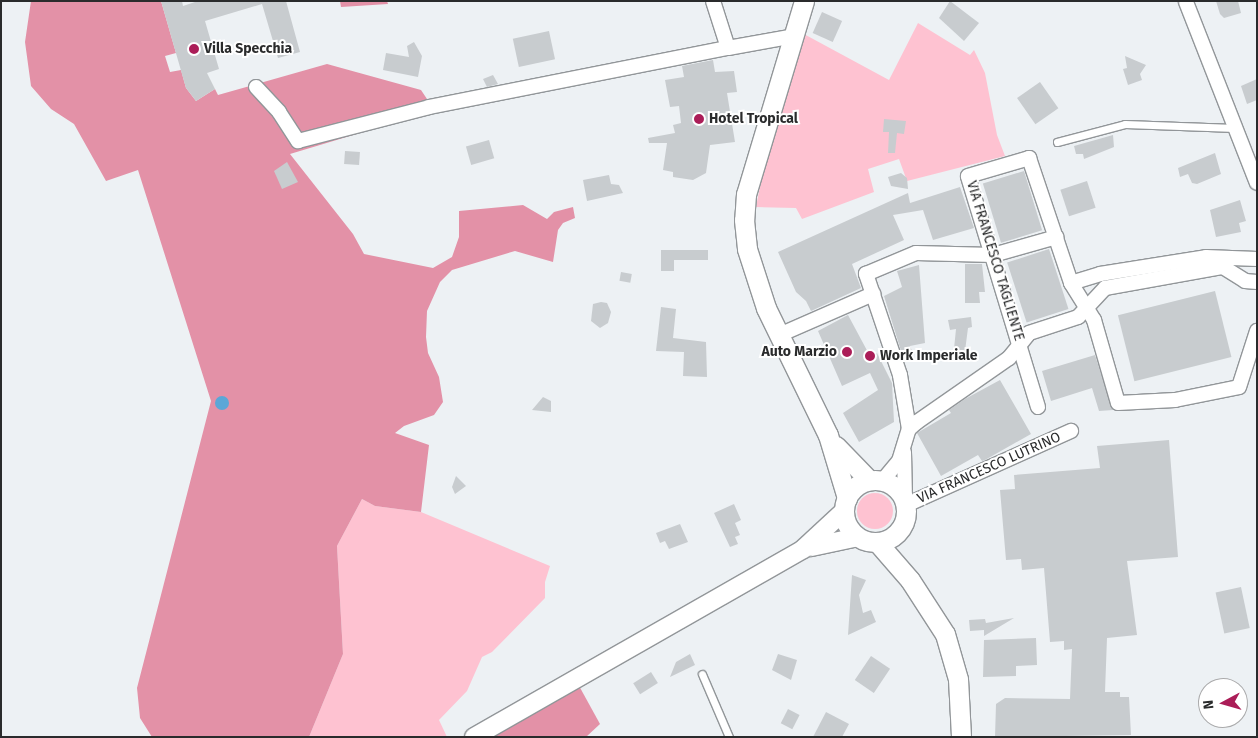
<!DOCTYPE html>
<style>
body{margin:0}
#map{position:relative;width:1258px;height:738px;overflow:hidden;background:#edf1f4;font-family:"Fira Sans",sans-serif}
div>[style]{position:absolute}
.green>*{inset:0;background:#fec2d1}
.round{border-radius:50%}
.forest>*{inset:0;background:#e391a7}
.water>*{inset:0;background:#5ba7d7}
.building>*{inset:0;background:#c8cccf;transform-origin:0 0}
.roads{filter:drop-shadow(1px 0 #929699) drop-shadow(-1px 0 #929699) drop-shadow(0 1px #929699) drop-shadow(0 -1px #929699)}
.service>*{height:7px;margin:-3.5px;padding:0 3.5px;transform-origin:3.5px;border-radius:3.5px;background:#fff}
.minor>*{height:14px;margin:-7px;padding:0 7px;transform-origin:7px;border-radius:7px;background:#fff}
.tertiary>*{height:18px;margin:-9px;padding:0 9px;transform-origin:9px;border-radius:9px;background:#fff}
.secondary>*{height:19px;margin:-9.5px;padding:0 9.5px;transform-origin:9.5px;border-radius:9.5px;background:#fff}
.secondary>.ring{margin:-9.5px;padding:0;box-sizing:content-box;background:none;border:19px solid #fff;border-radius:50%}
.dots>*{width:14px;height:14px;translate:-50% -50%;box-sizing:border-box;border:2px solid #fff;border-radius:50%}
span{translate:-50% -50%;white-space:nowrap;text-align:center;line-height:1.15;-webkit-text-stroke:4px #fff;paint-order:stroke}
.poi-label{font-size:14px;color:#2a2b2c;font-weight:700}
.left{translate:0 -50%;text-align:left}
.right{translate:-100% -50%;text-align:right}
.street-label{font-size:14px;color:#2a2b2c}
.frame{position:absolute;inset:0;border:2px solid #2a2b2c;pointer-events:none}
.north{position:absolute;left:1198px;top:678px;width:50px;height:50px;box-sizing:border-box;background:#fff;border:1px solid #aaaaab;border-radius:50%;rotate:264deg;font-size:14px;font-weight:700;line-height:20px;text-align:center;color:#2a2b2c}
.north::after{content:'';display:block;margin:auto;width:18px;height:22px;background:#ab1d58;clip-path:polygon(50% 0,100% 100%,50% 72%,0 100%)}
</style>
<div id="map">
<div class="green">
<div style="clip-path:polygon(918px 23px,970px 55px,974px 50px,985px 73px,997px 135px,1005px 156px,907px 181px,899px 159px,868px 169px,874px 192px,802px 219px,796px 208px,756px 207px,767px 151px,802px 33px,889px 80px)"></div>
<div class="round" style="left:857px;top:493px;width:36px;height:36px"></div>
<div style="clip-path:polygon(362px 499px,375px 506px,421px 512px,550px 566px,545px 582px,545px 598px,492px 652px,482px 657px,467px 691px,439px 720px,447px 737px,309px 737px,343px 654px,337px 546px)"></div>
</div>
<div class="forest">
<div style="clip-path:polygon(31px 1px,161px 1px,176px 53px,165px 56px,170px 72px,181px 70px,186px 88px,196px 101px,215px 89px,218px 95px,327px 64px,421px 90px,427px 99px,423px 114px,290px 154px,353px 234px,364px 254px,433px 268px,452px 257px,459px 237px,459px 211px,523px 205px,547px 219px,554px 212px,573px 207px,575px 218px,563px 223px,558px 230px,553px 262px,515px 251px,452px 270px,440px 282px,427px 311px,426px 337px,428px 353px,439px 377px,443px 402px,434px 415px,404px 426px,395px 433px,429px 445px,421px 512px,375px 506px,362px 499px,337px 546px,343px 654px,309px 737px,152px 737px,140px 718px,137px 688px,211px 401px,138px 170px,106px 181px,74px 124px,51px 109px,31px 86px,25px 42px)"></div>
<div style="clip-path:polygon(340px 1px,387px 1px,388px 4px,341px 7px)"></div>
<div style="clip-path:polygon(578px 684px,600px 724px,586px 737px,488px 737px)"></div>
</div>
<div class="water">
<div class="round" style="left:215px;top:396px;width:14px;height:14px"></div>
</div>
<div class="building">
<div style="clip-path:polygon(161px 1px,182px 1px,183px 6px,198px 1px,286px 1px,300px 52px,278px 58px,262px 4px,205px 21px,219px 69px,207px 73px,215px 89px,196px 101px,186px 88px)"></div>
<div style="clip-path:polygon(950px 1px,979px 23px,964px 41px,939px 18px)"></div>
<div style="clip-path:polygon(1216px 1px,1238px 1px,1241px 13px,1224px 18px,1220px 14px)"></div>
<div style="left:822px;top:12px;width:22px;height:23px;rotate:24deg"></div>
<div style="left:549px;top:31px;width:29px;height:37px;rotate:78deg"></div>
<div style="clip-path:polygon(414px 42px,422px 56px,418px 77px,383px 70px,386px 53px,409px 57px,407px 46px)"></div>
<div style="clip-path:polygon(1125px 56px,1146px 65px,1140px 74px,1142px 80px,1128px 85px,1123px 69px,1127px 68px)"></div>
<div style="clip-path:polygon(713px 60px,715px 72px,734px 71px,737px 92px,727px 93px,735px 142px,710px 145px,706px 173px,693px 180px,673px 177px,673px 172px,663px 170px,667px 143px,649px 143px,648px 138px,675px 133px,673px 125px,681px 123px,679px 106px,670px 107px,665px 80px,684px 77px,682px 66px)"></div>
<div style="clip-path:polygon(493px 75px,498px 84px,487px 87px,483px 79px)"></div>
<div style="clip-path:polygon(1257px 79px,1257px 100px,1247px 104px,1241px 86px)"></div>
<div style="left:1040px;top:82px;width:32px;height:28px;rotate:55deg"></div>
<div style="clip-path:polygon(884px 119px,906px 121px,904px 134px,897px 133px,895px 153px,888px 153px,889px 132px,883px 132px)"></div>
<div style="clip-path:polygon(1113px 135px,1114px 147px,1084px 159px,1083px 154px,1076px 154px,1074px 146px)"></div>
<div style="left:489px;top:140px;width:19px;height:24px;rotate:74deg"></div>
<div style="left:345px;top:151px;width:15px;height:13px;rotate:4deg"></div>
<div style="clip-path:polygon(1215px 153px,1221px 174px,1197px 184px,1192px 183px,1188px 174px,1180px 177px,1178px 168px)"></div>
<div style="clip-path:polygon(287px 162px,298px 182px,282px 189px,274px 171px)"></div>
<div style="left:1024px;top:171px;width:62px;height:43px;rotate:73deg"></div>
<div style="clip-path:polygon(901px 173px,907px 178px,908px 189px,891px 186px,888px 177px)"></div>
<div style="clip-path:polygon(609px 175px,611px 184px,619px 185px,623px 193px,587px 201px,583px 180px)"></div>
<div style="left:1087px;top:181px;width:28px;height:28px;rotate:72deg"></div>
<div style="clip-path:polygon(960px 187px,974px 228px,933px 240px,923px 210px,893px 215px,904px 240px,852px 264px,861px 288px,811px 311px,806px 301px,796px 292px,778px 252px,908px 193px,910px 203px)"></div>
<div style="clip-path:polygon(1240px 200px,1246px 221px,1239px 223px,1241px 232px,1216px 237px,1210px 210px)"></div>
<div style="left:1049px;top:249px;width:63px;height:44px;rotate:72deg"></div>
<div style="clip-path:polygon(661px 250px,708px 250px,708px 260px,674px 260px,674px 271px,661px 271px)"></div>
<div style="clip-path:polygon(965px 264px,982px 264px,985px 292px,979px 292px,980px 303px,965px 303px)"></div>
<div style="clip-path:polygon(919px 265px,925px 343px,910px 346px,912px 351px,902px 354px,884px 296px,902px 287px,897px 271px)"></div>
<div style="left:621px;top:272px;width:11px;height:9px;rotate:10deg"></div>
<div style="left:1215px;top:291px;width:68px;height:100px;rotate:76deg"></div>
<div style="clip-path:polygon(601px 302px,607px 303px,611px 312px,608px 323px,600px 328px,591px 321px,593px 304px)"></div>
<div style="clip-path:polygon(661px 307px,676px 309px,673px 338px,706px 342px,707px 377px,683px 376px,684px 352px,656px 351px)"></div>
<div style="clip-path:polygon(848px 315px,870px 356px,877px 353px,892px 383px,894px 422px,859px 442px,843px 413px,878px 390px,870px 373px,842px 386px,818px 331px)"></div>
<div style="clip-path:polygon(971px 317px,972px 327px,968px 328px,965px 351px,954px 349px,956px 329px,950px 330px,948px 320px)"></div>
<div style="clip-path:polygon(1095px 355px,1113px 410px,1099px 411px,1092px 388px,1051px 401px,1042px 371px)"></div>
<div style="clip-path:polygon(1000px 380px,1031px 434px,985px 460px,982px 461px,978px 455px,941px 476px,917px 433px,951px 413px,949px 410px,965px 399px)"></div>
<div style="clip-path:polygon(543px 397px,551px 401px,551px 412px,532px 410px)"></div>
<div style="clip-path:polygon(1169px 440px,1178px 557px,1127px 561px,1137px 635px,1107px 638px,1105px 692px,1120px 692px,1120px 697px,1129px 697px,1131px 735px,995px 737px,996px 704px,1005px 698px,1070px 699px,1072px 649px,1064px 650px,1064px 641px,1050px 642px,1044px 568px,1022px 570px,1021px 559px,1006px 560px,1000px 490px,1015px 489px,1014px 475px,1100px 468px,1097px 446px)"></div>
<div style="clip-path:polygon(456px 476px,466px 486px,455px 494px,452px 487px)"></div>
<div style="clip-path:polygon(734px 504px,741px 520px,735px 523px,740px 535px,735px 537px,738px 544px,730px 547px,714px 513px)"></div>
<div style="clip-path:polygon(680px 524px,688px 542px,669px 549px,665px 541px,660px 543px,656px 533px)"></div>
<div style="clip-path:polygon(852px 575px,866px 580px,859px 595px,863px 613px,871px 610px,876px 622px,848px 635px)"></div>
<div style="left:1241px;top:587px;width:42px;height:26px;rotate:78deg"></div>
<div style="clip-path:polygon(1014px 618px,984px 636px,984px 630px,970px 631px,969px 620px,985px 619px,986px 623px)"></div>
<div style="clip-path:polygon(1036px 638px,1037px 665px,1016px 666px,1016px 676px,983px 677px,984px 640px)"></div>
<div style="clip-path:polygon(690px 654px,695px 665px,670px 677px,676px 662px)"></div>
<div style="clip-path:polygon(778px 654px,797px 660px,791px 680px,772px 670px)"></div>
<div style="left:871px;top:656px;width:23px;height:29px;rotate:34deg"></div>
<div style="left:651px;top:672px;width:13px;height:21px;rotate:58deg"></div>
<div style="left:788px;top:709px;width:13px;height:16px;rotate:27deg"></div>
<div style="clip-path:polygon(826px 712px,849px 724px,842px 737px,813px 737px)"></div>
</div>
<div class="roads">
<div class="service">
<div style="left:1057px;top:142px;width:70px;rotate:-14.8deg"></div>
<div style="left:1125px;top:124px;width:110px;rotate:2.1deg"></div>
<div style="left:702px;top:674px;width:69px;rotate:66.8deg"></div>
</div>
<div class="minor">
<div style="left:713px;top:1px;width:49px;rotate:72.3deg"></div>
<div style="left:728px;top:48px;width:67px;rotate:-10.3deg"></div>
<div style="left:1186px;top:2px;width:194px;rotate:68.6deg"></div>
<div style="left:256px;top:87px;width:34px;rotate:47deg"></div>
<div style="left:279px;top:112px;width:35px;rotate:57deg"></div>
<div style="left:298px;top:141px;width:135px;rotate:-14.5deg"></div>
<div style="left:429px;top:107px;width:305px;rotate:-11.2deg"></div>
<div style="left:1071px;top:283px;width:30px;rotate:-17deg"></div>
<div style="left:1100px;top:274px;width:107px;rotate:-9.1deg"></div>
<div style="left:1206px;top:257px;width:51px;rotate:2.2deg"></div>
<div style="left:779px;top:335px;width:103px;rotate:-23.6deg"></div>
<div style="left:1038px;top:407px;width:241px;rotate:-106.9deg"></div>
<div style="left:968px;top:176px;width:64px;rotate:-16.4deg"></div>
<div style="left:1029px;top:158px;width:132px;rotate:71.4deg"></div>
<div style="left:1071px;top:283px;width:44px;rotate:58.1deg"></div>
<div style="left:1094px;top:320px;width:86px;rotate:73.9deg"></div>
<div style="left:1118px;top:403px;width:57px;rotate:-3deg"></div>
<div style="left:1175px;top:400px;width:65px;rotate:-11.5deg"></div>
<div style="left:1239px;top:387px;width:59px;rotate:-72.2deg"></div>
<div style="left:909px;top:429px;width:55px;rotate:-99.5deg"></div>
<div style="left:900px;top:375px;width:107px;rotate:-108.6deg"></div>
<div style="left:866px;top:274px;width:54px;rotate:-22.8deg"></div>
<div style="left:916px;top:253px;width:77px;rotate:1.5deg"></div>
<div style="left:993px;top:255px;width:66px;rotate:-15.9deg"></div>
<div style="left:904px;top:452px;width:48px;rotate:88.8deg"></div>
<div style="left:883px;top:480px;width:25px;rotate:-50deg"></div>
<div style="left:899px;top:461px;width:34px;rotate:-73deg"></div>
<div style="left:909px;top:429px;width:11px;rotate:-41deg"></div>
<div style="left:917px;top:422px;width:112px;rotate:-34.8deg"></div>
<div style="left:1009px;top:358px;width:32px;rotate:-51deg"></div>
<div style="left:1029px;top:333px;width:52px;rotate:-18.1deg"></div>
<div style="left:1078px;top:317px;width:40px;rotate:-47deg"></div>
<div style="left:1105px;top:288px;width:120px;rotate:-10.1deg"></div>
<div style="left:1223px;top:267px;width:26px;rotate:32deg"></div>
<div style="left:1245px;top:281px;width:12px;rotate:5deg"></div>
<div style="left:906px;top:505px;width:181px;rotate:-24.2deg"></div>
</div>
<div class="tertiary">
<div style="left:811px;top:547px;width:48px;rotate:-12deg"></div>
<div style="left:474px;top:737px;width:379px;rotate:-29.7deg"></div>
<div style="left:803px;top:549px;width:56px;rotate:-42.8deg"></div>
</div>
<div class="secondary">
<div style="left:804px;top:1px;width:202px;rotate:106.7deg"></div>
<div style="left:746px;top:194px;width:26px;rotate:94deg"></div>
<div style="left:744px;top:220px;width:29px;rotate:84deg"></div>
<div style="left:747px;top:249px;width:62px;rotate:72.1deg"></div>
<div style="left:766px;top:308px;width:141px;rotate:64deg"></div>
<div style="left:828px;top:435px;width:66px;rotate:73.2deg"></div>
<div style="left:836px;top:446px;width:47px;rotate:45.9deg"></div>
<div class="ring" style="left:844px;top:480px;width:43px;height:43px"></div>
<div style="left:877px;top:542px;width:50px;rotate:49deg"></div>
<div style="left:910px;top:580px;width:64px;rotate:57.1deg"></div>
<div style="left:945px;top:634px;width:47px;rotate:73.9deg"></div>
<div style="left:958px;top:679px;width:58px;rotate:87deg"></div>
</div>
</div>
<div class="dots">
<div style="left:194px;top:49px;background:#ab1d58"></div>
<div style="left:699px;top:119px;background:#ab1d58"></div>
<div style="left:847px;top:352px;background:#ab1d58"></div>
<div style="left:870px;top:356px;background:#ab1d58"></div>
</div>
<div class="poi-label">
<span class="left" style="left:204px;top:49px">Villa Specchia</span>
<span class="left" style="left:709px;top:119px">Hotel Tropical</span>
<span class="right" style="left:837px;top:352px">Auto Marzio</span>
<span class="left" style="left:880px;top:356px">Work Imperiale</span>
</div>
<div class="street-label">
<span style="left:995px;top:261px;rotate:73deg">VIA FRANCESCO TAGLIENTE</span>
<span style="left:989px;top:468px;rotate:-24deg">VIA FRANCESCO LUTRINO</span>
</div>
<div class="frame"></div>
<div class="north">N</div>
</div>
